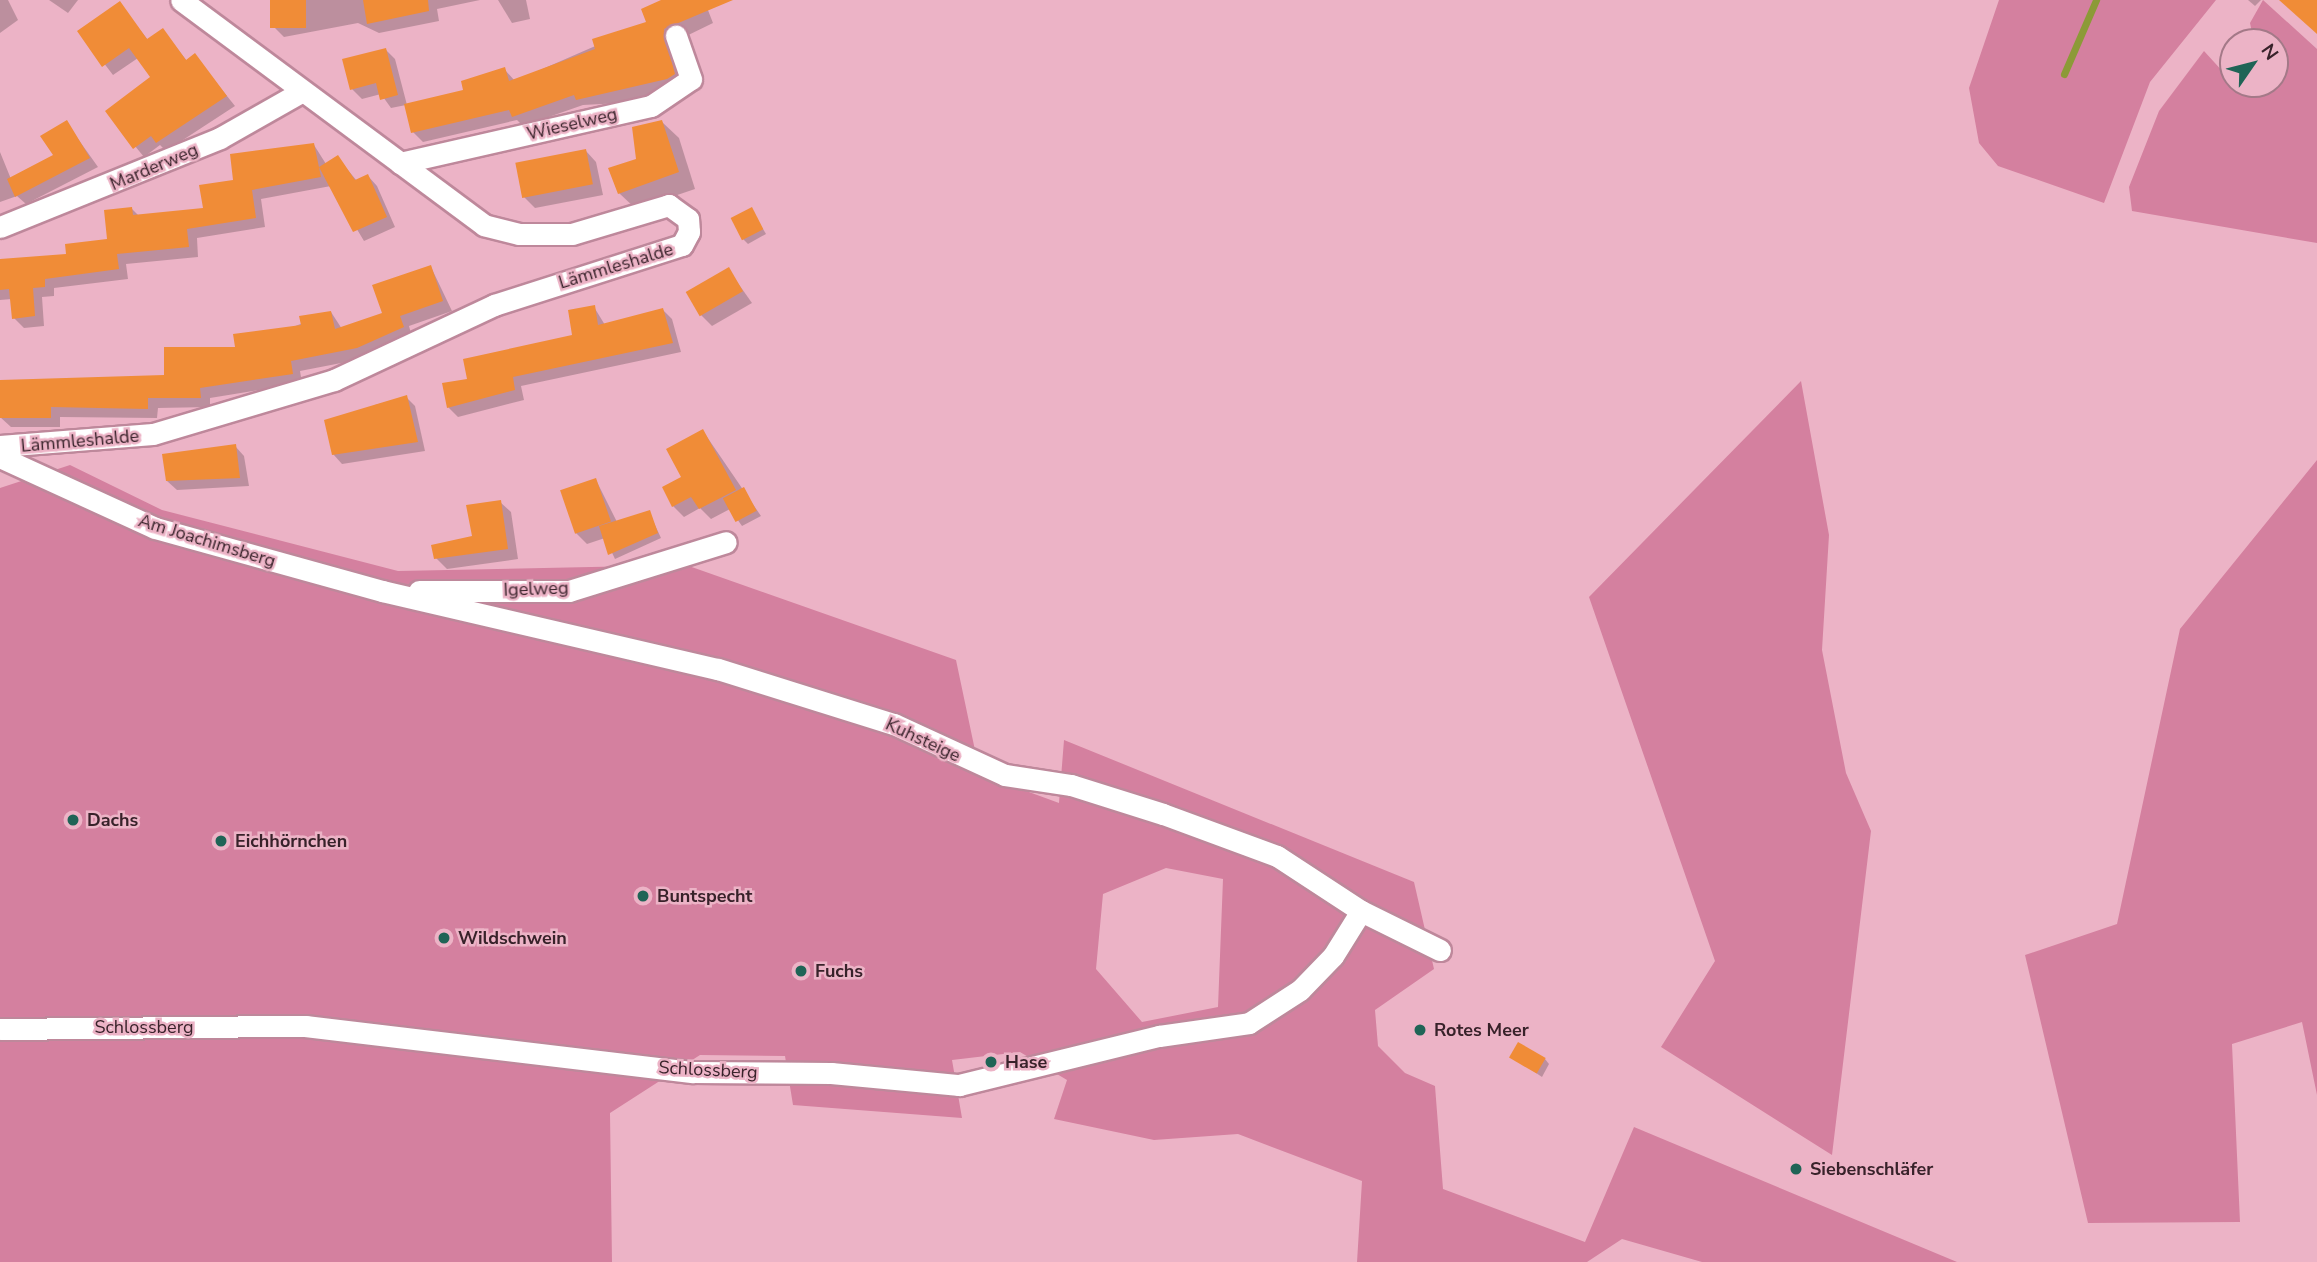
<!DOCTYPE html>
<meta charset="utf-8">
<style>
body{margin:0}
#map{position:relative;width:2317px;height:1262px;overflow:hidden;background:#ecb3c6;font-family:"Nunito Sans",sans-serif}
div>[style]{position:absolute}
.green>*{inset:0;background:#d4809f}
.shadow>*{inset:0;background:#0003}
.stream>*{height:7px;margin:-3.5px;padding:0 3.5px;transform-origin:3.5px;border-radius:3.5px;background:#8c9a37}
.building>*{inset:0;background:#f08c37;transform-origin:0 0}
.roads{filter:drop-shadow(2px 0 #be889b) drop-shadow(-2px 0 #be889b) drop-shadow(0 2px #be889b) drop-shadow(0 -2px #be889b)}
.street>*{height:21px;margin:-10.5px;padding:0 10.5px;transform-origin:10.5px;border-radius:10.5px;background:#fff}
.dots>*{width:19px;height:19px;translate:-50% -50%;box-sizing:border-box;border:4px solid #ecb3c6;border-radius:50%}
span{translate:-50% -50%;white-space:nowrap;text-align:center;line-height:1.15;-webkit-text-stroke:5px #ecb3c6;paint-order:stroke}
.street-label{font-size:18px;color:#38222a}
.poi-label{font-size:18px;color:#38222a;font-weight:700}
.left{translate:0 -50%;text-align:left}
.north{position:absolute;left:2219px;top:28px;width:70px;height:70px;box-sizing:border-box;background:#ecb3c6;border:2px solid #a47988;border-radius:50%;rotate:55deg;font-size:19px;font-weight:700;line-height:28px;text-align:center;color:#38222a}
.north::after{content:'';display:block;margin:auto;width:24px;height:32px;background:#1f6456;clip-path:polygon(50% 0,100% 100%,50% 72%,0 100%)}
</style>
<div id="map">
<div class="green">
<div style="clip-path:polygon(1999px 0,2216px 0,2150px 82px,2104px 203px,1998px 166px,1979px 143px,1969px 88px)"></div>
<div style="clip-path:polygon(2263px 0,2317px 49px,2317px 243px,2132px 211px,2129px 187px,2159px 111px,2204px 51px,2235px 85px,2275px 84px,2275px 42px,2254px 42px,2250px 23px)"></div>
<div style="clip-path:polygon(1801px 381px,1829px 535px,1822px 650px,1846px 773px,1871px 831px,1832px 1155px,1661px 1047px,1715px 961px,1589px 597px)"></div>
<div style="clip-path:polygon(2317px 460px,2317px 1095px,2302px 1022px,2232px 1044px,2240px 1222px,2088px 1223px,2025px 955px,2117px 924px,2180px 629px)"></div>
<div style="clip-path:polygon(evenodd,70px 465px,162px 510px,398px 571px,686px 565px,956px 660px,980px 774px,1059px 803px,1064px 740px,1414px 882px,1434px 969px,1375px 1010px,1378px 1046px,1405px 1073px,1435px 1086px,1443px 1189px,1585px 1242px,1634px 1127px,1957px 1262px,1702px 1262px,1622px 1239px,1587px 1262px,1357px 1262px,1362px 1181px,1238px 1134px,1154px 1140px,1054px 1119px,1067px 1080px,1020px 1052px,952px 1060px,962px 1118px,793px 1105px,785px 1056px,700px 1055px,610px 1113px,612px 1262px,0 1262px,0 488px,70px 465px,1166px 868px,1223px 879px,1218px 1007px,1142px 1022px,1096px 969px,1103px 894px,1166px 868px)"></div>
</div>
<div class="shadow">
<div style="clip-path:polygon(0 0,8px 0,18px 20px,0 33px)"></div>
<div style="clip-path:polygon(49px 0,78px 0,68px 13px)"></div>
<div style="clip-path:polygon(272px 0,480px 0,437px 9px,439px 21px,379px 33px,358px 23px,284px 37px,274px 27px)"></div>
<div style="clip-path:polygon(498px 0,526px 0,530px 19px,512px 23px)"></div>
<div style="clip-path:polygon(666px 0,704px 0,713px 23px,672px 43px,684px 84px,621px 103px,583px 105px,523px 126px,517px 120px,423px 142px,413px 132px,406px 105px,391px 108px,381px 94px,362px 99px,352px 89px,386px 50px,395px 59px,407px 105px,466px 91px,504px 69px,515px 81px,648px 23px)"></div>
<div style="clip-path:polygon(2248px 0,2261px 0,2255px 6px)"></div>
<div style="clip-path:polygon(119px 3px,148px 40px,163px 30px,187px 61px,195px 56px,235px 106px,166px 151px,160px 145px,144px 157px,107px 112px,153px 78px,138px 58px,113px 75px,80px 32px)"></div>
<div style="clip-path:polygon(66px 122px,98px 167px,26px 204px,17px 196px,0 202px,0 152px,11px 179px,55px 156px)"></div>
<div style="clip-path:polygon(662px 122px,679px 138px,695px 189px,636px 209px,619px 193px)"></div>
<div style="clip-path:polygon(314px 145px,326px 164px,337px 157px,357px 181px,368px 176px,377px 186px,395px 227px,364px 241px,331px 186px,261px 199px,265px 227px,197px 238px,198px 257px,126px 264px,128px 279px,54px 288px,54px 296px,42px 297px,44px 326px,24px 328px,14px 318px,12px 299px,0 300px,0 260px,68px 256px,109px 240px,132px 209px,140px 217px,205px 210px,235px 181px)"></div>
<div style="clip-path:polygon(586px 151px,596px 162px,603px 195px,535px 208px,524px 197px)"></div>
<div style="clip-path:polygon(751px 209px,766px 234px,748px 244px,743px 239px)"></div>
<div style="clip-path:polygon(431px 267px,452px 311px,409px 326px,412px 337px,367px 358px,300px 371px,302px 383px,210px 398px,210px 407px,158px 408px,157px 418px,60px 417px,60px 427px,11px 427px,0 417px,0 382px,166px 377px,331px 312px,342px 329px,384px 314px)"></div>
<div style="clip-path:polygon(728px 269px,752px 303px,712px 326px,701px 315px)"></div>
<div style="clip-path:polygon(594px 307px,605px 325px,663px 310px,672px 319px,681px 352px,521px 386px,524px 400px,458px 417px,448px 407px,469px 380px,574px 336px)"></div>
<div style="clip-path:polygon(406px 397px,415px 406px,425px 451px,342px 464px,333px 454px,375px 405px)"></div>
<div style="clip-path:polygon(703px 431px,761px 516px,742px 526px,730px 509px,711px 519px,700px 508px,684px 517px,673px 506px)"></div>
<div style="clip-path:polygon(235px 446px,244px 456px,249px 486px,177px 490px,167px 481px)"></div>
<div style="clip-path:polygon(596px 480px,617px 522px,649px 512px,661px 538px,615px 559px,605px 538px,587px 544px,576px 533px)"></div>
<div style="clip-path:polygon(500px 502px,511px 512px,518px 559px,447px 569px,436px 558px,474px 537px)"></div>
<div style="clip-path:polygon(1512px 1057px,1545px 1059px,1549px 1064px,1542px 1077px)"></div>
</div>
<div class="stream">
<div style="left:2064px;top:74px;width:81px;rotate:-66.6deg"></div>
</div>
<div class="building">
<div style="left:270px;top:0;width:36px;height:28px"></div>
<div style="clip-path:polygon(363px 0,428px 0,429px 11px,367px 24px)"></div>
<div style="clip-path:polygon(661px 0,733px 0,664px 29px,675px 74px,667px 79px,576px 100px,574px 95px,512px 117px,509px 110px,411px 133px,404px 104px,463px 90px,461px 81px,505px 67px,509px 81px,595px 49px,592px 39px,646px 22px,641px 9px)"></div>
<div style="clip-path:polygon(2279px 0,2317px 0,2317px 34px)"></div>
<div style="clip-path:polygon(120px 1px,147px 39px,163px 28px,186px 60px,195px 53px,227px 96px,156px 143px,151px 136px,133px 149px,105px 111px,150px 77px,129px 48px,102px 67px,77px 31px)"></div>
<div style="clip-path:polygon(386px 48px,398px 95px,380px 100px,376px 83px,350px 90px,342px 59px)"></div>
<div style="clip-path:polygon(67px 120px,90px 158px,15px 197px,7px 179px,53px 155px,40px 136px)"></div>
<div style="clip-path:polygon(662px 120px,679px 172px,618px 194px,608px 168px,636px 159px,632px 127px)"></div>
<div style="clip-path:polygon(314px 143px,321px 177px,252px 190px,256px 218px,187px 229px,189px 247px,117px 254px,119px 269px,45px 279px,45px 287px,33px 288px,35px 316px,12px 319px,9px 289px,0 290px,0 259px,66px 254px,65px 244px,107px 239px,104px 210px,132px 207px,133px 215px,203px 208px,199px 185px,233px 180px,230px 154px)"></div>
<div style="left:586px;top:149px;width:36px;height:72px;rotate:79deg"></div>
<div style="clip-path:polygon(338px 155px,355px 180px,368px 174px,387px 217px,353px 232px,319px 167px)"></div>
<div style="left:752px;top:207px;width:25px;height:24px;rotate:63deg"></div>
<div style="clip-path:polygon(431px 265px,443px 301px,400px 316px,404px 327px,357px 348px,291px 361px,293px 374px,200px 388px,201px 398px,148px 398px,148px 409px,51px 407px,51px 418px,0 418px,0 380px,164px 375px,164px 347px,235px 347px,233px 334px,301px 325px,299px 316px,331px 311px,335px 329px,382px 313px,372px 285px)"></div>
<div style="left:729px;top:267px;width:28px;height:50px;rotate:60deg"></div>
<div style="clip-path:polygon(595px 305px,598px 325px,663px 308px,673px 343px,513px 377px,515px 390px,447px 408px,442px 383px,467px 379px,463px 359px,572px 335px,568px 310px)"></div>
<div style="clip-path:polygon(407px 395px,418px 442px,332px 455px,324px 420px)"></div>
<div style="clip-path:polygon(703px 429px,736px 490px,699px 509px,691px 497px,672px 507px,662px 487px,681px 477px,666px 449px)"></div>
<div style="clip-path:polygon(236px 444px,240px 478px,166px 481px,162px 454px)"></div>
<div style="left:596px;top:478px;width:46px;height:38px;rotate:71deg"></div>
<div style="left:744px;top:487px;width:27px;height:24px;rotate:62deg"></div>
<div style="clip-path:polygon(501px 500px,508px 549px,434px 559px,431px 545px,472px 536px,466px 505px)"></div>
<div style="clip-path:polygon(650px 510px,658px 533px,608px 555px,599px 526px)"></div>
<div style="left:1518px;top:1042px;width:32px;height:18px;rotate:30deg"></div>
</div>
<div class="roads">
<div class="street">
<div style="left:400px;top:163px;width:257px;rotate:-12.8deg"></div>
<div style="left:651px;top:106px;width:48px;rotate:-34deg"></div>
<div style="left:691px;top:79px;width:46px;rotate:-109.2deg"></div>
<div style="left:0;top:227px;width:237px;rotate:-22deg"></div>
<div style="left:220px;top:138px;width:93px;rotate:-29.6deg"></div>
<div style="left:0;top:446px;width:153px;rotate:-4.5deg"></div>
<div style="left:153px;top:434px;width:189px;rotate:-16.6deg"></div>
<div style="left:334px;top:380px;width:177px;rotate:-25.1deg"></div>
<div style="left:494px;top:305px;width:197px;rotate:-17.7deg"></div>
<div style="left:682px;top:245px;width:15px;rotate:-62deg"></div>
<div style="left:689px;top:232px;width:13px;rotate:-94deg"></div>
<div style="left:688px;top:219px;width:24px;rotate:-144deg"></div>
<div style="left:669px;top:205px;width:101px;rotate:163.4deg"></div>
<div style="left:572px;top:234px;width:53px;rotate:180deg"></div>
<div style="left:519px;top:234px;width:36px;rotate:-166deg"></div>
<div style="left:484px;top:225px;width:377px;rotate:-143.4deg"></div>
<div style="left:0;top:457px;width:170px;rotate:24.6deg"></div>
<div style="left:155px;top:528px;width:236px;rotate:15.5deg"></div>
<div style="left:382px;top:591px;width:345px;rotate:13.1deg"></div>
<div style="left:718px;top:669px;width:184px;rotate:17.4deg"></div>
<div style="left:894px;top:724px;width:122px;rotate:24.7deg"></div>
<div style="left:1005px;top:775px;width:67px;rotate:8.6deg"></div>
<div style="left:1071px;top:785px;width:96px;rotate:17.5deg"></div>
<div style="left:1163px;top:814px;width:121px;rotate:20.2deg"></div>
<div style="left:1277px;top:856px;width:100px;rotate:33.2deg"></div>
<div style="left:1361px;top:911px;width:88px;rotate:26.3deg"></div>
<div style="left:419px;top:591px;width:150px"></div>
<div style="left:569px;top:591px;width:164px;rotate:-17.3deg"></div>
<div style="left:0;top:1029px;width:305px;rotate:-0.6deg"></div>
<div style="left:305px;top:1026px;width:391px;rotate:6.8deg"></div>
<div style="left:693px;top:1072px;width:138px;rotate:0.4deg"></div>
<div style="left:831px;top:1073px;width:129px;rotate:5.4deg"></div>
<div style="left:959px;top:1085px;width:206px;rotate:-13.8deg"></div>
<div style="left:1159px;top:1036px;width:91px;rotate:-8.2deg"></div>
<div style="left:1249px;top:1023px;width:61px;rotate:-32.9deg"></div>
<div style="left:1300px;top:990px;width:47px;rotate:-45.9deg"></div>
<div style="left:1333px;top:956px;width:53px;rotate:-58.1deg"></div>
</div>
</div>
<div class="dots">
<div style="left:73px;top:820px;background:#1f6456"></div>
<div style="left:221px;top:841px;background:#1f6456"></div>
<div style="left:643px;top:896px;background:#1f6456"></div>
<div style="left:444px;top:938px;background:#1f6456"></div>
<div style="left:801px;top:971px;background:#1f6456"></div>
<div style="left:1420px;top:1030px;background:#1f6456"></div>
<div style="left:991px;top:1062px;background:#1f6456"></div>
<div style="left:1796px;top:1169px;background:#1f6456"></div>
</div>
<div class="street-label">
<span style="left:572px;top:124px;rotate:-13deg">Wieselweg</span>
<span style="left:154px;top:167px;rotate:-23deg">Marderweg</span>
<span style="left:616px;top:266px;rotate:-17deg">Lämmleshalde</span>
<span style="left:80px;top:441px;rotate:-5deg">Lämmleshalde</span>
<span style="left:207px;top:541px;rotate:17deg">Am Joachimsberg</span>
<span style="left:536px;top:589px;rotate:-2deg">Igelweg</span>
<span style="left:923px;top:740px;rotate:25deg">Kuhsteige</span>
<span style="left:144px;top:1027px">Schlossberg</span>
<span style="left:708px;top:1070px;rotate:3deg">Schlossberg</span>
</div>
<div class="poi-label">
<span class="left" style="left:87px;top:820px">Dachs</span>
<span class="left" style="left:235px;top:841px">Eichhörnchen</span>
<span class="left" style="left:657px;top:896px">Buntspecht</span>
<span class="left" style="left:458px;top:938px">Wildschwein</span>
<span class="left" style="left:815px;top:971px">Fuchs</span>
<span class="left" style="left:1434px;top:1030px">Rotes Meer</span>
<span class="left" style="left:1005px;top:1062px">Hase</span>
<span class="left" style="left:1810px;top:1169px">Siebenschläfer</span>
</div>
<div class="north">N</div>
</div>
